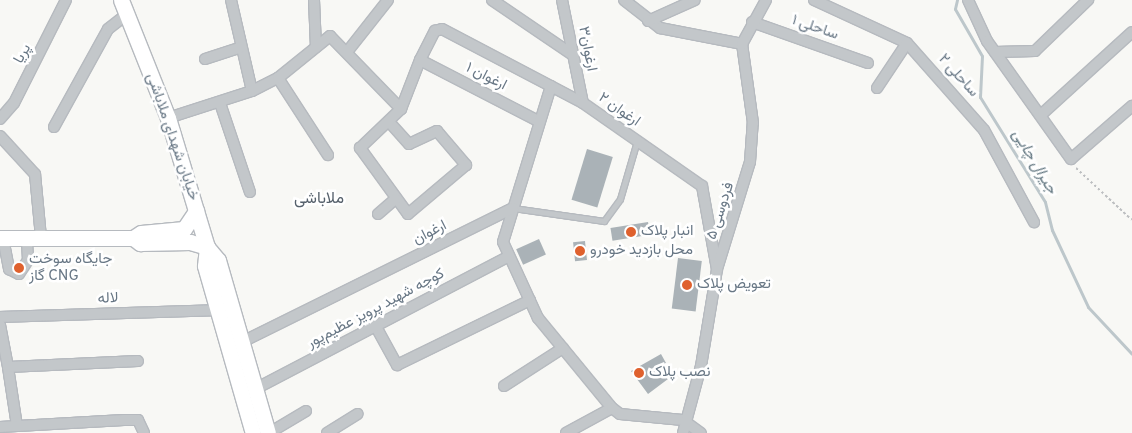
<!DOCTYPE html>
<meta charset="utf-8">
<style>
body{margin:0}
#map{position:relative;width:1132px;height:433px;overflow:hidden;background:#f8f8f5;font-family:Overpass,Vazirmatn,sans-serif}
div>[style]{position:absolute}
.stream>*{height:3px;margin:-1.5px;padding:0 1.5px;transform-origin:1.5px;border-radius:1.5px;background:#bdc7cb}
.building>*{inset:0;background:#aab2b7;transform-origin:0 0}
.path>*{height:2px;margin-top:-1px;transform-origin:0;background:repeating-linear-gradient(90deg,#bdbfc1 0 2.5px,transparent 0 5px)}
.roads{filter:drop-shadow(1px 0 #b6babf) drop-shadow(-1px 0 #b6babf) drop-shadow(0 1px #b6babf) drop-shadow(0 -1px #b6babf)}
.lane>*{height:5px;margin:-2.5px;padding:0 2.5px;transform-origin:2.5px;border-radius:2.5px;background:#c3c7ca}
.street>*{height:10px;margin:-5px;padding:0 5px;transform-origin:5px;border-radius:5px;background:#c3c7ca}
.secondary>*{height:15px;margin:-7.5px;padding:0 7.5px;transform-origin:7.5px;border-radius:7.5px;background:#fff}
.dots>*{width:14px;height:14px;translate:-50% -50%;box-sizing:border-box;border:2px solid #fff;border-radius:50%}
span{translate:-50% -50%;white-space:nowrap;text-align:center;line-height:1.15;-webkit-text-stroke:5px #fff;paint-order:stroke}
.street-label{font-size:15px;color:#687785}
.poi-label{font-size:15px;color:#687785}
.left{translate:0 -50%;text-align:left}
.water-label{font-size:16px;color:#637781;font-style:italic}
.neighbourhood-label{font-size:16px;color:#55606b}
</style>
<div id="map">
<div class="stream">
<div style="left:957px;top:0;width:9px;rotate:103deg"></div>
<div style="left:955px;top:9px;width:54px;rotate:60.1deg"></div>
<div style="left:982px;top:56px;width:41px;rotate:92.8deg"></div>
<div style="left:980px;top:97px;width:123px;rotate:58.2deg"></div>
<div style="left:1045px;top:202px;width:29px;rotate:76deg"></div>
<div style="left:1052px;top:230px;width:85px;rotate:64.9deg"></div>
<div style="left:1088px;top:307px;width:64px;rotate:46.9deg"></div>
</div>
<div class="building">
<div style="left:587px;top:149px;width:27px;height:53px;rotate:17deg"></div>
<div style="left:648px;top:222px;width:13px;height:38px;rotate:81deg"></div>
<div style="left:539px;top:239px;width:17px;height:25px;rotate:66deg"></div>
<div style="left:585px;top:241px;width:19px;height:12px;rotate:84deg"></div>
<div style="left:678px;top:258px;width:24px;height:51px;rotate:7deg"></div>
<div style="clip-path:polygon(661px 354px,666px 363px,660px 367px,668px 379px,648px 394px,631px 371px)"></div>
</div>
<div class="path">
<div style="left:1076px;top:168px;width:76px;rotate:42.9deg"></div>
</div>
<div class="roads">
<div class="lane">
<div style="left:513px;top:208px;width:92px;rotate:8.1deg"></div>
<div style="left:604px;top:221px;width:27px;rotate:-54deg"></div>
<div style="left:620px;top:199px;width:60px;rotate:-73.7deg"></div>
</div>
<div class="street">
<div style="left:231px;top:0;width:93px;rotate:77deg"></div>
<div style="left:314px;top:0;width:47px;rotate:87.6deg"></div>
<div style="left:492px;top:0;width:98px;rotate:34.2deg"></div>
<div style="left:562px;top:0;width:105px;rotate:78.5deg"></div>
<div style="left:624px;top:0;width:46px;rotate:37.9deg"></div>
<div style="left:660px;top:28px;width:84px;rotate:11deg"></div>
<div style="left:814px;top:0;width:102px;rotate:24.8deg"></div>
<div style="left:907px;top:43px;width:116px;rotate:48.5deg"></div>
<div style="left:984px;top:130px;width:105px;rotate:61.5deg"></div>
<div style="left:968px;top:0;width:45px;rotate:65.1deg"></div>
<div style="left:987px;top:41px;width:145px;rotate:54.6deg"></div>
<div style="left:1071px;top:159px;width:81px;rotate:-41deg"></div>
<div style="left:648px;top:21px;width:51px;rotate:-24.1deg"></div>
<div style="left:752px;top:22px;width:123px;rotate:19.5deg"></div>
<div style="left:347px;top:52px;width:66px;rotate:-51.7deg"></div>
<div style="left:995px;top:52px;width:40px;rotate:-1.4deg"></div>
<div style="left:1035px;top:51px;width:74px;rotate:-43.9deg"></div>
<div style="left:205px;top:59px;width:38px;rotate:-18deg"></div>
<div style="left:420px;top:60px;width:133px;rotate:27.3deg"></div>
<div style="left:278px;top:78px;width:92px;rotate:57deg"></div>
<div style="left:551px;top:86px;width:163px;rotate:107.1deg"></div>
<div style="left:503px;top:242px;width:84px;rotate:65.3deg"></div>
<div style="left:538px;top:318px;width:117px;rotate:50.6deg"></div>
<div style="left:877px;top:88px;width:54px;rotate:-56.3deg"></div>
<div style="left:220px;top:103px;width:94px;rotate:71.4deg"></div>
<div style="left:1043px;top:113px;width:120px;rotate:-42.3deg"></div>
<div style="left:168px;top:118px;width:88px;rotate:-17.8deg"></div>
<div style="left:252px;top:91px;width:29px;rotate:-27deg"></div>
<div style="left:278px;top:78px;width:67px;rotate:-38.9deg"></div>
<div style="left:330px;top:36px;width:102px;rotate:45.8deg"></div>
<div style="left:401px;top:109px;width:53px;rotate:-68.8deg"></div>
<div style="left:420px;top:60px;width:33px;rotate:-63deg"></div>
<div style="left:435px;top:31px;width:7px;rotate:-16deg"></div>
<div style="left:442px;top:29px;width:159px;rotate:27.7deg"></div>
<div style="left:583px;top:103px;width:145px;rotate:34.9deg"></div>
<div style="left:702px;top:186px;width:84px;rotate:79.8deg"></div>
<div style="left:0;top:119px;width:21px;rotate:-49deg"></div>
<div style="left:14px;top:103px;width:115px;rotate:-63.2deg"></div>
<div style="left:391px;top:124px;width:27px;rotate:48deg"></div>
<div style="left:409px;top:144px;width:31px;rotate:-25deg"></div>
<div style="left:437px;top:131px;width:45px;rotate:49.5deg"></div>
<div style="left:466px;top:165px;width:76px;rotate:139.8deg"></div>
<div style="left:408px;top:214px;width:82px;rotate:-126deg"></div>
<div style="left:360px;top:148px;width:57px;rotate:-43.6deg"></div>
<div style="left:54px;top:127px;width:112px;rotate:-61.1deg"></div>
<div style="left:108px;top:29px;width:24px;rotate:-38deg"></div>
<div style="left:0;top:136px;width:52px;rotate:47.4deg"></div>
<div style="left:35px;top:174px;width:64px;rotate:84.6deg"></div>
<div style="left:378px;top:214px;width:23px;rotate:-41deg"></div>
<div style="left:3px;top:238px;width:32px;rotate:79deg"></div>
<div style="left:9px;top:269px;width:11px;rotate:27deg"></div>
<div style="left:19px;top:274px;width:17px;rotate:-57deg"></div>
<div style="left:28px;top:260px;width:22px;rotate:-93deg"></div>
<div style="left:0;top:317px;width:217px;rotate:-1.8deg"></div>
<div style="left:0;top:325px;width:43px;rotate:79.2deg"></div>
<div style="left:375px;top:325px;width:46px;rotate:61.2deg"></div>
<div style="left:397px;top:365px;width:148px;rotate:-26deg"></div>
<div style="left:244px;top:341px;width:300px;rotate:-26.3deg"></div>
<div style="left:504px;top:386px;width:70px;rotate:-32.8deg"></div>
<div style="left:257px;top:388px;width:284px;rotate:-27.6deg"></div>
<div style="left:17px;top:426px;width:60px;rotate:-98.7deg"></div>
<div style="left:8px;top:367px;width:130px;rotate:-2.6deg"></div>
<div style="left:0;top:427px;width:124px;rotate:-3.2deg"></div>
<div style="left:124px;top:420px;width:14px"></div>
<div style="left:138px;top:420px;width:14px;rotate:65deg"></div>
<div style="left:269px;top:433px;width:43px;rotate:-30.7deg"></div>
<div style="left:327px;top:433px;width:36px;rotate:-32deg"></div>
<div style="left:566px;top:433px;width:52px;rotate:-28.5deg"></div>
<div style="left:612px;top:408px;width:10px;rotate:37deg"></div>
<div style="left:620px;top:414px;width:63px;rotate:5.4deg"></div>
<div style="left:683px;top:420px;width:22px;rotate:36deg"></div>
<div style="left:683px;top:433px;width:69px;rotate:-75deg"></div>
<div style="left:701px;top:366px;width:98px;rotate:-80.6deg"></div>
<div style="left:717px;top:269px;width:112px;rotate:-72.9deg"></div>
<div style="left:750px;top:162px;width:39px;rotate:-86deg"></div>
<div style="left:753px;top:123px;width:80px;rotate:-97.9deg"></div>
<div style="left:742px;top:44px;width:50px;rotate:-61.4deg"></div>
</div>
<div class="secondary">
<div style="left:121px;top:0;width:127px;rotate:68.3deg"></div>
<div style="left:168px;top:118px;width:135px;rotate:73.2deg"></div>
<div style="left:207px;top:247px;width:17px;rotate:50deg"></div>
<div style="left:218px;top:260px;width:180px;rotate:73.9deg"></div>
<div style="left:0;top:238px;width:133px"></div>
<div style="left:133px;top:238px;width:9px;rotate:-32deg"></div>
<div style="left:141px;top:233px;width:43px;rotate:-5.3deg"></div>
<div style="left:184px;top:229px;width:22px;rotate:-56deg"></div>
<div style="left:133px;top:238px;width:9px;rotate:36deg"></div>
<div style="left:140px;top:243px;width:50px;rotate:-1.1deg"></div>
<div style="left:190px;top:242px;width:18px;rotate:16deg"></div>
<div style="left:207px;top:247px;width:19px;rotate:96deg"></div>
<div style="left:205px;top:266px;width:174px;rotate:74deg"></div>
</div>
</div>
<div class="dots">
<div style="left:631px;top:232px;background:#df612e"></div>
<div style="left:580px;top:251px;background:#df612e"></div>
<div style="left:19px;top:268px;background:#df612e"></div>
<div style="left:687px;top:285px;background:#df612e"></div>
<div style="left:639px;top:373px;background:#df612e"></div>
</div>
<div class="street-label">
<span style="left:815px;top:28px;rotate:19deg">ساحلی ۱</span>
<span style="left:587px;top:49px;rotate:79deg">ارغوان۳</span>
<span style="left:23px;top:54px;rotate:-61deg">پریا</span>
<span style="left:958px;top:76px;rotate:48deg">ساحلی ۲</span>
<span style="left:486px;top:77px;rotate:27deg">ارغوان ۱</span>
<span style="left:619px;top:110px;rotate:35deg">ارغوان ۲</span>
<span style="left:172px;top:137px;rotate:71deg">خیابان شهدای ملاباشی</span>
<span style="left:721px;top:211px;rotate:-72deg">فردوسی ۵</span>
<span style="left:430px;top:233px;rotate:-27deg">ارغوان</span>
<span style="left:108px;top:299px;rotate:-2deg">لاله</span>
<span style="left:376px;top:309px;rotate:-28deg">کوچه شهید پرویز عظیم‌پور</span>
</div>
<div class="poi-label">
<span class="left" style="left:641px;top:232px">انبار پلاک</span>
<span class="left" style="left:590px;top:251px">محل بازدید خودرو</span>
<span class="left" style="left:29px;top:268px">جایگاه سوخت<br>گاز CNG</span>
<span class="left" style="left:697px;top:285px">تعویض پلاک</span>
<span class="left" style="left:649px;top:373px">نصب پلاک</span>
</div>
<div class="water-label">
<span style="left:1034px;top:162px;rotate:59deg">جیرال چایی</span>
</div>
<div class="neighbourhood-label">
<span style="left:319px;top:199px">ملاباشی</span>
</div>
</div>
